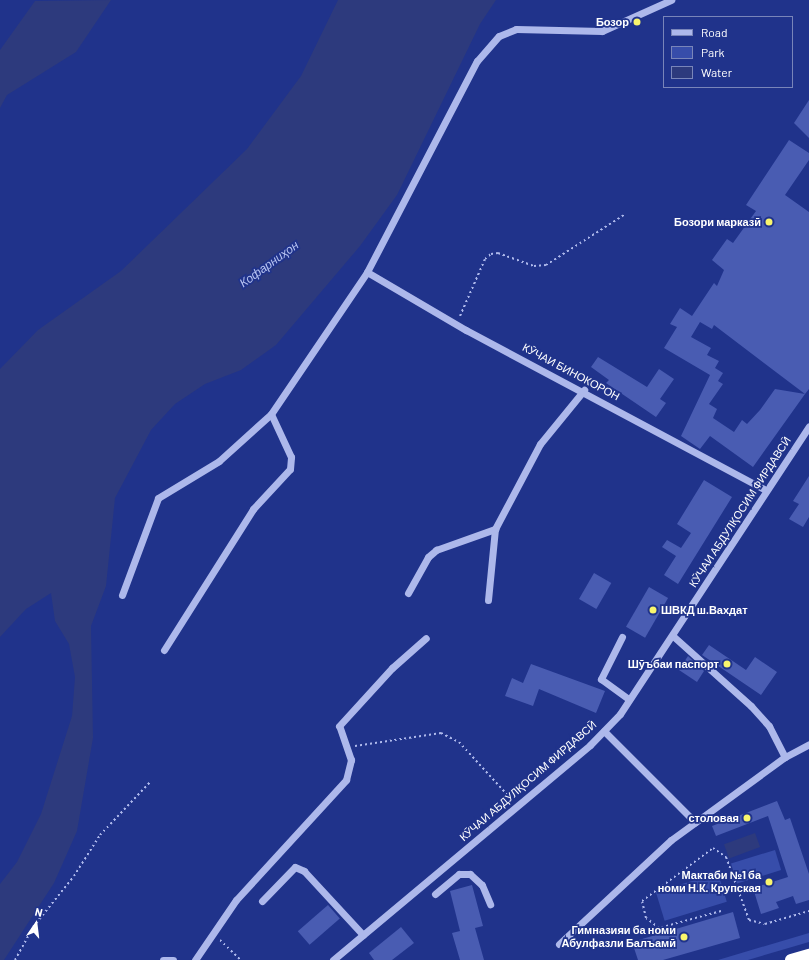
<!DOCTYPE html>
<meta charset="utf-8">
<style>
body{margin:0}
#map{position:relative;width:809px;height:960px;overflow:hidden;background:#20338b;font-family:Barlow,sans-serif}
div>[style]{position:absolute}
.green>*{inset:0;background:#374daa;transform-origin:0 0}
.water>*{inset:0;background:#2d3a7d;transform-origin:0 0}
.building>*{inset:0;background:#495cb2;transform-origin:0 0}
.path>*{height:2px;margin-top:-1px;transform-origin:0;background:repeating-linear-gradient(90deg,#adb8eb 0 2px,transparent 0 5px)}
.minor>*{height:7px;margin:-3.5px;padding:0 3.5px;transform-origin:3.5px;border-radius:3.5px;background:#adb8eb}
.highway>*{height:12px;margin:-6px;padding:0 6px;transform-origin:6px;border-radius:6px;background:#fff}
.dots>*{width:11px;height:11px;translate:-50% -50%;box-sizing:border-box;border:2px solid #20338b;border-radius:50%}
span{translate:-50% -50%;white-space:nowrap;text-align:center;line-height:1.15;-webkit-text-stroke:3.5px #20338b;paint-order:stroke}
.poi-label{font-size:11px;color:#fff;font-weight:700}
.right{translate:-100% -50%;text-align:right}
.left{translate:0 -50%;text-align:left}
.street-label{font-size:11px;color:#fff}
.water-label{font-size:12px;color:#b8c4f2;font-style:italic}
.legend{position:absolute;left:663px;top:16px;width:130px;height:72px;box-sizing:border-box;background:#20338b;border:1px solid #7985b9;margin:0;padding:5px 7px;list-style:none;font-size:12px;color:#fff}
.legend li{display:flex;align-items:center;gap:8px;height:20px}
.legend b{width:20px;border:1px solid #7985b9}
.north{position:absolute;left:16px;top:904px;width:40px;height:40px;-webkit-text-stroke:3px #20338b;paint-order:stroke;rotate:14deg;font-size:11px;font-weight:700;line-height:16px;text-align:center;color:#fff}
.north::after{content:'';display:block;margin:auto;width:14px;height:18px;background:#fff;clip-path:polygon(50% 0,100% 100%,50% 72%,0 100%)}
</style>
<div id="map">
<div class="green">
<div style="left:775px;top:850px;width:21px;height:46px;rotate:73deg"></div>
<div style="left:718px;top:873px;width:30px;height:65px;rotate:73deg"></div>
<div style="clip-path:polygon(809px 933px,809px 942px,748px 960px,718px 960px)"></div>
</div>
<div class="water">
<div style="clip-path:polygon(111px 0,76px 52px,7px 95px,0 108px,0 50px,35px 1px)"></div>
<div style="clip-path:polygon(338px 0,496px 0,480px 24px,397px 195px,360px 246px,276px 345px,241px 370px,205px 384px,175px 404px,151px 430px,115px 498px,106px 586px,91px 626px,93px 738px,77px 831px,54px 883px,4px 960px,0 960px,0 884px,17px 862px,41px 814px,72px 716px,75px 677px,69px 644px,55px 621px,51px 593px,26px 609px,0 637px,0 369px,38px 330px,121px 271px,247px 149px,301px 76px)"></div>
<div style="left:755px;top:833px;width:15px;height:33px;rotate:70deg"></div>
</div>
<div class="building">
<div style="clip-path:polygon(809px 100px,809px 138px,794px 123px)"></div>
<div style="clip-path:polygon(789px 140px,809px 153px,809px 160px,785px 195px,809px 212px,809px 389px,805px 394px,714px 325px,712px 329px,700px 322px,691px 337px,711px 348px,707px 355px,719px 361px,715px 368px,723px 373px,718px 381px,723px 384px,709px 404px,717px 409px,713px 418px,734px 432px,742px 420px,747px 424px,760px 410px,775px 389px,805px 394px,753px 467px,710px 436px,700px 449px,681px 436px,710px 375px,664px 348px,677px 327px,670px 324px,680px 308px,692px 316px,714px 283px,717px 286px,724px 270px,712px 260px,727px 239px,733px 243px,756px 211px,746px 205px)"></div>
<div style="clip-path:polygon(598px 357px,647px 387px,659px 369px,674px 379px,660px 399px,666px 403px,656px 417px,606px 383px,609px 380px,591px 367px)"></div>
<div style="clip-path:polygon(809px 476px,809px 517px,803px 527px,789px 519px,799px 504px,793px 501px)"></div>
<div style="clip-path:polygon(704px 480px,732px 497px,678px 584px,664px 575px,676px 556px,662px 547px,667px 540px,681px 548px,691px 533px,677px 524px)"></div>
<div style="left:594px;top:573px;width:20px;height:30px;rotate:30deg"></div>
<div style="left:649px;top:587px;width:22px;height:46px;rotate:30deg"></div>
<div style="clip-path:polygon(709px 645px,746px 670px,755px 657px,777px 672px,761px 695px,702px 655px)"></div>
<div style="clip-path:polygon(688px 656px,704px 671px,697px 682px,679px 670px)"></div>
<div style="clip-path:polygon(531px 664px,605px 691px,596px 713px,539px 689px,533px 706px,505px 696px,512px 678px,523px 683px)"></div>
<div style="clip-path:polygon(777px 801px,785px 820px,790px 818px,809px 874px,809px 900px,796px 904px,793px 896px,776px 902px,779px 908px,761px 914px,753px 888px,788px 877px,768px 816px,716px 836px,712px 826px)"></div>
<div style="clip-path:polygon(472px 885px,483px 926px,475px 928px,484px 960px,460px 960px,452px 933px,460px 931px,450px 891px)"></div>
<div style="left:328px;top:905px;width:18px;height:40px;rotate:49deg"></div>
<div style="clip-path:polygon(733px 912px,740px 938px,663px 960px,638px 960px,632px 942px)"></div>
<div style="clip-path:polygon(401px 927px,414px 943px,392px 960px,374px 960px,369px 953px)"></div>
</div>
<div class="path">
<div style="left:460px;top:316px;width:62px;rotate:-66.3deg"></div>
<div style="left:485px;top:259px;width:8px;rotate:-40deg"></div>
<div style="left:491px;top:254px;width:7px;rotate:-8deg"></div>
<div style="left:498px;top:253px;width:38px;rotate:20deg"></div>
<div style="left:534px;top:266px;width:12px;rotate:-5deg"></div>
<div style="left:546px;top:265px;width:93px;rotate:-32.7deg"></div>
<div style="left:355px;top:746px;width:87px;rotate:-8.6deg"></div>
<div style="left:441px;top:733px;width:20px;rotate:27deg"></div>
<div style="left:459px;top:742px;width:79px;rotate:47.6deg"></div>
<div style="left:721px;top:911px;width:64px;rotate:164.7deg"></div>
<div style="left:659px;top:928px;width:16px;rotate:-142deg"></div>
<div style="left:646px;top:918px;width:17px;rotate:-103deg"></div>
<div style="left:642px;top:901px;width:89px;rotate:-36.7deg"></div>
<div style="left:713px;top:848px;width:16px;rotate:35deg"></div>
<div style="left:726px;top:857px;width:67px;rotate:69.9deg"></div>
<div style="left:749px;top:920px;width:16px;rotate:14deg"></div>
<div style="left:765px;top:924px;width:46px;rotate:-16.5deg"></div>
<div style="left:220px;top:940px;width:29px;rotate:44deg"></div>
<div style="left:15px;top:960px;width:38px;rotate:-61deg"></div>
<div style="left:33px;top:927px;width:65px;rotate:-51.2deg"></div>
<div style="left:74px;top:876px;width:49px;rotate:-57.6deg"></div>
<div style="left:100px;top:835px;width:74px;rotate:-46.6deg"></div>
</div>
<div class="minor">
<div style="left:367px;top:272px;width:115px;rotate:30.4deg"></div>
<div style="left:466px;top:330px;width:340px;rotate:28.1deg"></div>
<div style="left:408px;top:593px;width:41px;rotate:-60.9deg"></div>
<div style="left:428px;top:557px;width:11px;rotate:-41deg"></div>
<div style="left:436px;top:550px;width:63px;rotate:-19.6deg"></div>
<div style="left:122px;top:595px;width:103px;rotate:-69.6deg"></div>
<div style="left:158px;top:498px;width:71px;rotate:-31.2deg"></div>
<div style="left:219px;top:461px;width:70px;rotate:-42.1deg"></div>
<div style="left:488px;top:600px;width:71px;rotate:-84.4deg"></div>
<div style="left:495px;top:529px;width:96px;rotate:-62.1deg"></div>
<div style="left:540px;top:444px;width:70px;rotate:-50.8deg"></div>
<div style="left:673px;top:636px;width:105px;rotate:41.9deg"></div>
<div style="left:751px;top:706px;width:27px;rotate:48deg"></div>
<div style="left:769px;top:726px;width:35px;rotate:63deg"></div>
<div style="left:622px;top:637px;width:47px;rotate:116.6deg"></div>
<div style="left:601px;top:679px;width:34px;rotate:36deg"></div>
<div style="left:164px;top:650px;width:167px;rotate:-57.7deg"></div>
<div style="left:253px;top:509px;width:54px;rotate:-47.2deg"></div>
<div style="left:290px;top:469px;width:12px;rotate:-85deg"></div>
<div style="left:291px;top:457px;width:47px;rotate:-114.9deg"></div>
<div style="left:271px;top:414px;width:171px;rotate:-55.9deg"></div>
<div style="left:367px;top:272px;width:238px;rotate:-62.5deg"></div>
<div style="left:477px;top:61px;width:33px;rotate:-49deg"></div>
<div style="left:499px;top:36px;width:18px;rotate:-22deg"></div>
<div style="left:516px;top:29px;width:86px;rotate:1.3deg"></div>
<div style="left:602px;top:31px;width:76px;rotate:-24.2deg"></div>
<div style="left:604px;top:731px;width:129px;rotate:45deg"></div>
<div style="left:435px;top:894px;width:31px;rotate:-40deg"></div>
<div style="left:459px;top:874px;width:11px"></div>
<div style="left:470px;top:874px;width:16px;rotate:43deg"></div>
<div style="left:482px;top:885px;width:21px;rotate:67deg"></div>
<div style="left:262px;top:901px;width:47px;rotate:-45.9deg"></div>
<div style="left:295px;top:867px;width:10px;rotate:24deg"></div>
<div style="left:304px;top:871px;width:87px;rotate:47.3deg"></div>
<div style="left:559px;top:944px;width:153px;rotate:-42.9deg"></div>
<div style="left:671px;top:840px;width:141px;rotate:-36.1deg"></div>
<div style="left:785px;top:757px;width:27px;rotate:-28deg"></div>
<div style="left:163px;top:960px;width:10px"></div>
<div style="left:195px;top:960px;width:73px;rotate:-55.7deg"></div>
<div style="left:236px;top:900px;width:163px;rotate:-47.5deg"></div>
<div style="left:346px;top:780px;width:21px;rotate:-76deg"></div>
<div style="left:351px;top:760px;width:36px;rotate:-109deg"></div>
<div style="left:339px;top:726px;width:79px;rotate:-47.6deg"></div>
<div style="left:392px;top:668px;width:45px;rotate:-41.4deg"></div>
<div style="left:333px;top:960px;width:335px;rotate:-39.9deg"></div>
<div style="left:590px;top:745px;width:43px;rotate:-45.9deg"></div>
<div style="left:620px;top:714px;width:344px;rotate:-56.7deg"></div>
</div>
<div class="highway">
<div style="left:791px;top:960px;width:19px;rotate:-16deg"></div>
</div>
<div class="dots">
<div style="left:637px;top:22px;background:#f9f56d"></div>
<div style="left:769px;top:222px;background:#f9f56d"></div>
<div style="left:653px;top:610px;background:#f9f56d"></div>
<div style="left:727px;top:664px;background:#f9f56d"></div>
<div style="left:747px;top:818px;background:#f9f56d"></div>
<div style="left:769px;top:882px;background:#f9f56d"></div>
<div style="left:684px;top:937px;background:#f9f56d"></div>
</div>
<div class="poi-label">
<span class="right" style="left:629px;top:22px">Бозор</span>
<span class="right" style="left:761px;top:222px">Бозори марказӣ</span>
<span class="left" style="left:661px;top:610px">ШВКД ш.Вахдат</span>
<span class="right" style="left:719px;top:664px">Шӯъбаи паспорт</span>
<span class="right" style="left:739px;top:818px">столовая</span>
<span class="right" style="left:761px;top:882px">Мактаби №1 ба<br>номи Н.К. Крупская</span>
<span class="right" style="left:676px;top:937px">Гимназияи ба номи<br>Абулфазли Балъамӣ</span>
</div>
<div class="street-label">
<span style="left:571px;top:372px;rotate:28deg">КӮЧАИ БИНОКОРОН</span>
<span style="left:740px;top:512px;rotate:-57deg">КӮЧАИ АБДУЛҚОСИМ ФИРДАВСӢ</span>
<span style="left:528px;top:781px;rotate:-41deg">КӮЧАИ АБДУЛҚОСИМ ФИРДАВСӢ</span>
</div>
<div class="water-label">
<span style="left:269px;top:264px;rotate:-36deg">Кофарниҳон</span>
</div>
<ul class="legend">
<li><b style="height:5px;background:#adb8eb"></b>Road</li>
<li><b style="height:11px;background:#374daa"></b>Park</li>
<li><b style="height:11px;background:#2d3a7d"></b>Water</li>
</ul>
<div class="north">N</div>
</div>
